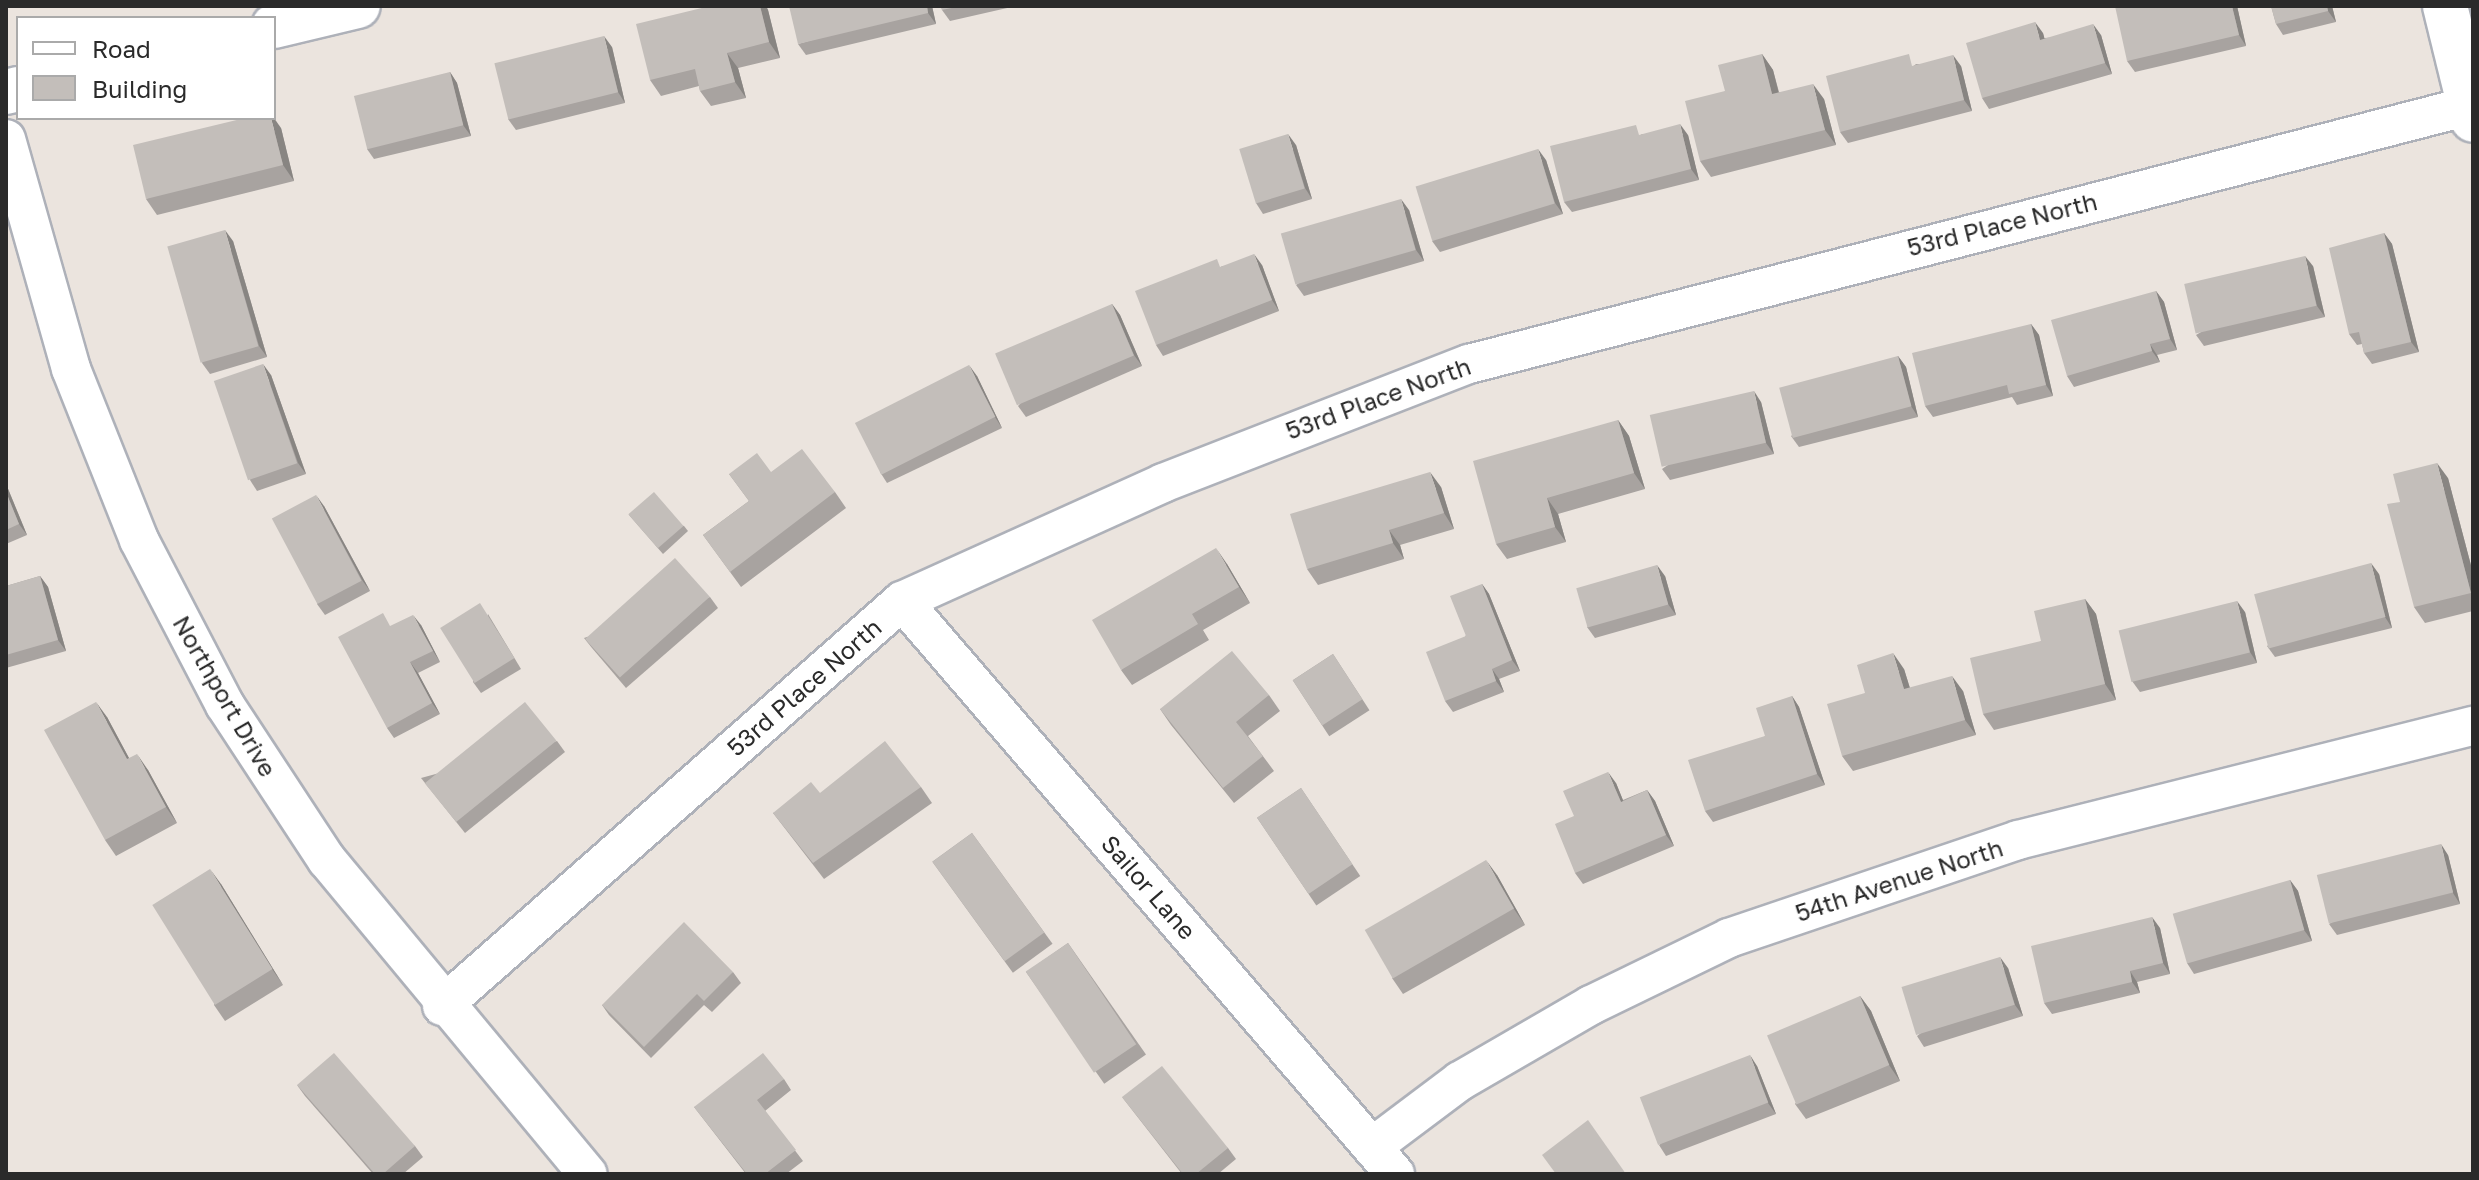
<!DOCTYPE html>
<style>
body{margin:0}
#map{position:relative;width:2479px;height:1180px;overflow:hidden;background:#ebe4de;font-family:"Golos Text",sans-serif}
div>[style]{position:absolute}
.roads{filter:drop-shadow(2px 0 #aeb1b9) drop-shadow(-2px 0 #aeb1b9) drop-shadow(0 2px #aeb1b9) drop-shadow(0 -2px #aeb1b9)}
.street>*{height:38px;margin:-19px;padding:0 19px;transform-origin:19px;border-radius:19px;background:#fff}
.secondary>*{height:44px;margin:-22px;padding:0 22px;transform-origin:22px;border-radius:22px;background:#fff}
.wall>*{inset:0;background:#a8a3a0;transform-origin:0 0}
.shaded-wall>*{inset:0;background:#888582}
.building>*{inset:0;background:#c3beba;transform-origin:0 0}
span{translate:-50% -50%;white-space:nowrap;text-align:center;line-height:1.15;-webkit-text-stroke:7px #fff;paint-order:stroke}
.street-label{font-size:24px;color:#2a2a2a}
.frame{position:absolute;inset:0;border:8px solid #2a2a2a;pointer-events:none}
.legend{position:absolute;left:16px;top:16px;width:260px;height:104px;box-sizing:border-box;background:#fff;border:2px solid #aaa;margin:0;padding:10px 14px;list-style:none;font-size:24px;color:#2a2a2a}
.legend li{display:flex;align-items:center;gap:16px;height:40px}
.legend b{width:40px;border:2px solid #aaa}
</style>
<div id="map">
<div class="roads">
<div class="street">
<div style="left:6px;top:139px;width:239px;rotate:74.2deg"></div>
<div style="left:71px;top:369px;width:184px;rotate:68.3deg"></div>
<div style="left:139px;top:540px;width:186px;rotate:62.5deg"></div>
<div style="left:225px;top:705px;width:186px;rotate:56.7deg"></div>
<div style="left:327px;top:860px;width:408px;rotate:50.3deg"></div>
<div style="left:902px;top:601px;width:756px;rotate:49.29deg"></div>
<div style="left:442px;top:1006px;width:613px;rotate:-41.36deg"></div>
<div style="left:902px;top:601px;width:286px;rotate:-24.3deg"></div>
<div style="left:1163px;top:483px;width:328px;rotate:-21.3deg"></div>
<div style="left:1469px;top:364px;width:1033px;rotate:-14.47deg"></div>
<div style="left:1372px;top:1147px;width:110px;rotate:-36.9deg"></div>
<div style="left:1460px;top:1081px;width:151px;rotate:-30.1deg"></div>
<div style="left:1591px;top:1005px;width:153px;rotate:-25.9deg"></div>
<div style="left:1729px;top:938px;width:305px;rotate:-18.7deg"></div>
<div style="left:2018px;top:840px;width:469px;rotate:-14.1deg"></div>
</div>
<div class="secondary">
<div style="left:2445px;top:6px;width:117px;rotate:76.2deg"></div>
<div style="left:274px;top:26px;width:86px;rotate:-13.4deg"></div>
<div style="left:6px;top:92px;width:12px;rotate:-14deg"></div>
</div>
</div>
<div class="wall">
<div style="clip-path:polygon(710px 6px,766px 6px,768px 10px,780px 58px,738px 68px,746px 98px,711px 106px,700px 91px,699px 86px,661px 96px,650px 80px)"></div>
<div style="clip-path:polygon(932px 6px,936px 24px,806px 55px,798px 44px)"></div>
<div style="clip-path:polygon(941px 6px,1016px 6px,950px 21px,942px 10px)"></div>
<div style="clip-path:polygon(2237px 6px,2246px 46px,2135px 72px,2127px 61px)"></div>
<div style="clip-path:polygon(2271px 6px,2332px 6px,2336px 22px,2283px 35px,2276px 24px)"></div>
<div style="clip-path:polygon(2043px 33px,2044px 38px,2101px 35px,2112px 74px,1989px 109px,1982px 98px)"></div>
<div style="clip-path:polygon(612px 47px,625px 103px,516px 130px,508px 119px)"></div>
<div style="clip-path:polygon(1762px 54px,1773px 70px,1779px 92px,1824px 99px,1836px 145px,1711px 177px,1700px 161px,1725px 91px)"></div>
<div style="clip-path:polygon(1916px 64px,1961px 66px,1972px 111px,1848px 143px,1840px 132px)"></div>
<div style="clip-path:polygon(450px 72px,457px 83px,471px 136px,374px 159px,367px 149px)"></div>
<div style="clip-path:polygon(281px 128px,294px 181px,157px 215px,146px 199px)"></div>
<div style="clip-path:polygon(1642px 134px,1688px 135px,1699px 180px,1572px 212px,1564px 202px)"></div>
<div style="clip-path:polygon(1296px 145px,1312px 199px,1263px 214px,1256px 203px)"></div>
<div style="clip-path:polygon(1546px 160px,1563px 214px,1440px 252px,1432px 241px)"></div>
<div style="clip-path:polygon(1409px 210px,1424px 261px,1304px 296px,1296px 285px)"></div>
<div style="clip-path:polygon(2384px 233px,2392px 244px,2419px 352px,2372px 364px,2364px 353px,2362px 344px,2357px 345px,2349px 334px)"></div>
<div style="clip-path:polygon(233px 241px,267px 357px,210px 374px,202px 363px)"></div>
<div style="clip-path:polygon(1262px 265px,1279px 311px,1163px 356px,1156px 345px,1222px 266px)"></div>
<div style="clip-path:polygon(2313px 266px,2325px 317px,2204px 346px,2196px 335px)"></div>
<div style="clip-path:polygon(2156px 291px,2164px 302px,2177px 350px,2157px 355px,2160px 362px,2074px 387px,2067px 376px)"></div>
<div style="clip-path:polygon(1112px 304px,1120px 315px,1142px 366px,1026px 417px,1018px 406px)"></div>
<div style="clip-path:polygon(2031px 324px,2039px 335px,2053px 396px,2017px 405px,2012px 397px,1933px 417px,1925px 406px)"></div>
<div style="clip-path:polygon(1898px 356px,1906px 367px,1918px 417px,1799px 447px,1791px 436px)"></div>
<div style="clip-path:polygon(271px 375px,306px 474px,257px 491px,250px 480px)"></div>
<div style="clip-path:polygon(977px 376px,1002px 428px,887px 483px,880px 472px)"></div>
<div style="clip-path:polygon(1761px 402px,1774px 454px,1670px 480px,1662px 469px)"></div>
<div style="clip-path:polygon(1618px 420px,1629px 436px,1645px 489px,1558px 514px,1566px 542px,1507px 559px,1496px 544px)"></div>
<div style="clip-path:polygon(771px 472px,835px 492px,846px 508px,741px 587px,703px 535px,749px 501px,729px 474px)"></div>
<div style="clip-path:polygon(2448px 478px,2473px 573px,2473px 611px,2425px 623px,2414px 607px)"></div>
<div style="clip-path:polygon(6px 484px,27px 535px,6px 544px)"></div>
<div style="clip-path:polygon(1441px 487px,1454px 529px,1400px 545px,1404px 559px,1318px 585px,1307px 569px)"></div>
<div style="clip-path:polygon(324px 506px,370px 591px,325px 615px,317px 604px)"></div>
<div style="clip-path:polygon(629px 515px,684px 526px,688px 531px,663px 554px)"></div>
<div style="clip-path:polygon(1227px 564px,1250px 603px,1203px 630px,1209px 640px,1132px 685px,1121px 670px)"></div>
<div style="clip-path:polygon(2379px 574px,2392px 628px,2275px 657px,2267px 646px)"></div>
<div style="clip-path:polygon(40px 576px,48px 587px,66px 651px,6px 668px,6px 586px)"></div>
<div style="clip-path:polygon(1665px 576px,1676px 615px,1595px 638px,1587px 627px)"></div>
<div style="clip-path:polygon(1482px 584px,1489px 594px,1520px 671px,1499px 679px,1504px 692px,1453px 712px,1445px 701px)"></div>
<div style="clip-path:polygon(710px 597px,718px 608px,626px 688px,592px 648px,584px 638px)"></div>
<div style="clip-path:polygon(2085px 599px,2096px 614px,2116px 700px,1994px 730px,1983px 714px,2041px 641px)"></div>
<div style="clip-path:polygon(2245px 612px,2257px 663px,2140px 692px,2132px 681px)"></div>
<div style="clip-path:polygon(488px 614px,521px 669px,481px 693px,473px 682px)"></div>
<div style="clip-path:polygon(421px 625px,440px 662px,418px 673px,440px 714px,394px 738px,387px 728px,392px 626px)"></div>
<div style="left:1333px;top:654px;width:67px;height:48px;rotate:57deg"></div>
<div style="clip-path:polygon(1904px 669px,1910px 688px,1963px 691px,1976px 735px,1853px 771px,1842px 756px,1865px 693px)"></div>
<div style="clip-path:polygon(1269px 695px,1280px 711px,1248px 736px,1274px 771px,1234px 803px,1171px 725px,1160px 709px)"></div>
<div style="clip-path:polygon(1792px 696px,1799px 707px,1825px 785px,1713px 822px,1705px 811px,1765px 736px)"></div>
<div style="clip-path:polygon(107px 717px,129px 758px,148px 770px,177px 823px,116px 856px,105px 840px)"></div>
<div style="clip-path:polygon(557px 741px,565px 752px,465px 833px,421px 778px)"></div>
<div style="clip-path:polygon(1616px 783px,1623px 800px,1647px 790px,1655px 801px,1674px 846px,1583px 884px,1575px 873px,1574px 816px)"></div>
<div style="clip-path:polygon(921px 787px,932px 803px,824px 879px,773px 813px,820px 793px)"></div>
<div style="left:1301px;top:788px;width:106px;height:53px;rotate:56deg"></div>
<div style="left:972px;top:833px;width:137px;height:49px;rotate:54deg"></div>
<div style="clip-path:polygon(2448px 855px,2460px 904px,2337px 935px,2329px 924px)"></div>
<div style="clip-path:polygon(1497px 875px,1525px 925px,1403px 994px,1392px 978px)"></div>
<div style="clip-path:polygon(2290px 880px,2298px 891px,2312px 941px,2194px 974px,2187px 963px)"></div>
<div style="clip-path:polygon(221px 884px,283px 985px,225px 1021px,214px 1005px)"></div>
<div style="clip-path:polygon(2160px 928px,2170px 974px,2137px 982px,2140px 993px,2052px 1014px,2044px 1003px)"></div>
<div style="left:1068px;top:943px;width:136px;height:51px;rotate:55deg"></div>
<div style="clip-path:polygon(2008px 968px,2023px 1016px,1924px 1047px,1917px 1036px)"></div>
<div style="clip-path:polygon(733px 972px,741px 983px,712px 1012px,704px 1005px,651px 1058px,609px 1015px,602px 1005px)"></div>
<div style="clip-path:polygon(1860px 996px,1871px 1011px,1900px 1081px,1806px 1119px,1795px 1104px)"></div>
<div style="clip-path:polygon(1757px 1066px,1776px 1114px,1666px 1156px,1659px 1145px)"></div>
<div style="clip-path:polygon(784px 1079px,791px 1090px,765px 1111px,803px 1161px,786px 1174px,746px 1174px,694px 1107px)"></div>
<div style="clip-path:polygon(297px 1085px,415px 1146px,423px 1157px,403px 1174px,373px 1174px,305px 1096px)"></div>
<div style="clip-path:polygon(1122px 1097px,1228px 1148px,1236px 1159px,1218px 1174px,1182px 1174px)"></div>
</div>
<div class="shaded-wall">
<div style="clip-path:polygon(760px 6px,766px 6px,768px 10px,780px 58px,769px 42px)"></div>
<div style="clip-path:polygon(927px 6px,932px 6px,936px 24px,928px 13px)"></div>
<div style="clip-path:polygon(2232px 6px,2237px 6px,2246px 46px,2239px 35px)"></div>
<div style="clip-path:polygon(2327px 6px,2332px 6px,2336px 22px,2328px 11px)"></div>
<div style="clip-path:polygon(2035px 22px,2043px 33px,2048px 51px,2040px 40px)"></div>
<div style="clip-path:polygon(2093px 24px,2101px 35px,2112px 74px,2105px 63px)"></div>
<div style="clip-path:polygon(604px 36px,612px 47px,625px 103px,618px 92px)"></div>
<div style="clip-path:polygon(727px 53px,738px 68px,746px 98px,735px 82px)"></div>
<div style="clip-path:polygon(1762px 54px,1773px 70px,1783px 110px,1772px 94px)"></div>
<div style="clip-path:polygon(1953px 55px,1961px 66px,1972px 111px,1964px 100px)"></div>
<div style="clip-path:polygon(450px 72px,457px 83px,471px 136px,463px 125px)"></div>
<div style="clip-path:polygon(1813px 84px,1824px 99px,1836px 145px,1825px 130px)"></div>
<div style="clip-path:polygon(271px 118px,274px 118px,281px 128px,294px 181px,283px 165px)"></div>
<div style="clip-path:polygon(1680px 124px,1688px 135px,1699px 180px,1691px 169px)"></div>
<div style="clip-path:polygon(1288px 134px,1296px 145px,1312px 199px,1305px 188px)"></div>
<div style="clip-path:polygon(1538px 149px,1546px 160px,1563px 214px,1555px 203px)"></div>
<div style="clip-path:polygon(1401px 199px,1409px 210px,1424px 261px,1416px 250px)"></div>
<div style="clip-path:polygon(225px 230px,233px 241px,267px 357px,259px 346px)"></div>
<div style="clip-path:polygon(2384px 233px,2392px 244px,2419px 352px,2411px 342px)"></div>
<div style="clip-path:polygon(1254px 254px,1262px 265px,1279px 311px,1272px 300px)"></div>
<div style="clip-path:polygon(2305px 256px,2313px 266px,2325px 317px,2317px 306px)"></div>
<div style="clip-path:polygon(2156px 291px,2164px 302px,2177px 350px,2170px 339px)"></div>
<div style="clip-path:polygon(1112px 304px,1120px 315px,1142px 366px,1134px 355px)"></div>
<div style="clip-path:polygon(2031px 324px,2039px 335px,2053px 396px,2046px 385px)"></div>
<div style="clip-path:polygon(2150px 344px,2157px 355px,2160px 362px,2152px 351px)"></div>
<div style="clip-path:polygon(1898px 356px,1906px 367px,1918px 417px,1911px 406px)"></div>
<div style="clip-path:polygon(263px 364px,271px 375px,306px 474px,298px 463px)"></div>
<div style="clip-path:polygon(969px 365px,977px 376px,1002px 428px,995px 417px)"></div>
<div style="clip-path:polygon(1754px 391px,1761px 402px,1774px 454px,1766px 443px)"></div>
<div style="clip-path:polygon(1618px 420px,1629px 436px,1645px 489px,1634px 473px)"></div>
<div style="clip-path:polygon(2437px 463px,2448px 478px,2473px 573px,2473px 595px,2471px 593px)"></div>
<div style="clip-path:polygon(1430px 472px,1441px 487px,1454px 529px,1444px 513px)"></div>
<div style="clip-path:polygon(6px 484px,27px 535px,19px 524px,6px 492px)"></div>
<div style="clip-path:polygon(316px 495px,324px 506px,370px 591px,362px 580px)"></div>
<div style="clip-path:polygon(1547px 498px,1558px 514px,1566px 542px,1555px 527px)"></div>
<div style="clip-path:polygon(1389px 530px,1400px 545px,1404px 559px,1393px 543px)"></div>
<div style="clip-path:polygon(1216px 548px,1227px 564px,1250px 603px,1239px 587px)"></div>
<div style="clip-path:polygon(2371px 563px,2379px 574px,2392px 628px,2385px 617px)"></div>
<div style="clip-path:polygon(1657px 565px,1665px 576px,1676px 615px,1668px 604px)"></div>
<div style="clip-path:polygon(40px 576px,48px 587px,66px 651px,58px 640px)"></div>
<div style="clip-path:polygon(1482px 584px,1489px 594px,1520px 671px,1512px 660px)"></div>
<div style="clip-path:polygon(2085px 599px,2096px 614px,2116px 700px,2105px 684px)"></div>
<div style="clip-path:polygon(2237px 601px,2245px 612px,2257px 663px,2250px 652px)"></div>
<div style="clip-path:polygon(413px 615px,421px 625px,440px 662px,433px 651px)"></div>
<div style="clip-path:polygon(1893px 653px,1904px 669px,1915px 705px,1904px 689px)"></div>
<div style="clip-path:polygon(410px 662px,418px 673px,440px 714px,432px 703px)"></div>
<div style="clip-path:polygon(1492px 669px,1499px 679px,1504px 692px,1496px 681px)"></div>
<div style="clip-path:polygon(1952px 676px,1963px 691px,1976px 735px,1965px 720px)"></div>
<div style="clip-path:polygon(1792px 696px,1799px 707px,1825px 785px,1817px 774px)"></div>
<div style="clip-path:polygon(96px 702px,107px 717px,138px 775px,127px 759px)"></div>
<div style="clip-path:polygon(137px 754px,148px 770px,177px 823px,166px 807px)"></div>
<div style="clip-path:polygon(1608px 772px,1616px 783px,1628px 813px,1621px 802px)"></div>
<div style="clip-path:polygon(1647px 790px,1655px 801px,1674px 846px,1666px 835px)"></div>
<div style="clip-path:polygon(2441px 844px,2448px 855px,2460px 904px,2453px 893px)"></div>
<div style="clip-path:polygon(1486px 860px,1497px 875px,1525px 925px,1514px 909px)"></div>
<div style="clip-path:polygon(210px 869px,221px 884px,283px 985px,272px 969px)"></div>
<div style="clip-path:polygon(2290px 880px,2298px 891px,2312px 941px,2304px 930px)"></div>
<div style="clip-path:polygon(2152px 917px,2160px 928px,2170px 974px,2163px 963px)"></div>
<div style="clip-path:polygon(2000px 957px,2008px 968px,2023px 1016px,2015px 1005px)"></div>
<div style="clip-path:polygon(2130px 971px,2137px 982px,2140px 993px,2132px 982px)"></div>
<div style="clip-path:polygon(1860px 996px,1871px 1011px,1900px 1081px,1889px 1065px)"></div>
<div style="clip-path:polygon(1750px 1055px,1757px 1066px,1776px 1114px,1768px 1103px)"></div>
</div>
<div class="building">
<div style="clip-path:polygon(710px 6px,760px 6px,769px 42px,727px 53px,735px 82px,700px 91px,695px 69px,650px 80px,636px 24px)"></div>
<div style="clip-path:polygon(789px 6px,927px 6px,928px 13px,798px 44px)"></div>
<div style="clip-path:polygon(941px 6px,961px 6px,942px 10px)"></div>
<div style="clip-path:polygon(2115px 6px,2232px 6px,2239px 35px,2127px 61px)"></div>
<div style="clip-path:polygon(2271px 6px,2327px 6px,2328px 11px,2276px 24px)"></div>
<div style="clip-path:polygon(2035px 22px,2040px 40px,2093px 24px,2105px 63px,1982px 98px,1966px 43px)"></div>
<div style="left:604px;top:36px;width:58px;height:113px;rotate:76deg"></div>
<div style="clip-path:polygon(1762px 54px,1772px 94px,1813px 84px,1825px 130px,1700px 161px,1685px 101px,1725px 91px,1718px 65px)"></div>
<div style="clip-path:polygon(1909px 54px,1912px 66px,1953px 55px,1964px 100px,1840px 132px,1826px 76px)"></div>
<div style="left:450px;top:72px;width:55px;height:99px;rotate:76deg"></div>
<div style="clip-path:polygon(245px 118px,271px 118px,283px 165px,146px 199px,133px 145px)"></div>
<div style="clip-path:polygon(1680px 124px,1691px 169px,1564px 202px,1550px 146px,1636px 125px,1639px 135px)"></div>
<div style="left:1288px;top:134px;width:57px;height:51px;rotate:73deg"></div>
<div style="left:1538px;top:149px;width:57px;height:128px;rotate:73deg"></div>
<div style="left:1401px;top:199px;width:53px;height:125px;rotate:74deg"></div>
<div style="left:225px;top:230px;width:121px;height:60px;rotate:74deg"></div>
<div style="clip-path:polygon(2384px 233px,2411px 342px,2364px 353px,2359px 332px,2349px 334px,2329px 248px)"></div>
<div style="clip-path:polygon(1254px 254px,1272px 300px,1156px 345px,1135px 291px,1217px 259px,1220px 267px)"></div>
<div style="left:2305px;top:256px;width:51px;height:124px;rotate:77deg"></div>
<div style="clip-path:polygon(2156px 291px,2170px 339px,2150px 344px,2152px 351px,2067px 376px,2051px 320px)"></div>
<div style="left:1112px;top:304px;width:56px;height:127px;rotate:67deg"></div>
<div style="clip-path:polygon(2031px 324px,2046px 385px,2009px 394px,2007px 385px,1925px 406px,1912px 353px)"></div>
<div style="left:1898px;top:356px;width:52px;height:123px;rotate:75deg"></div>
<div style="left:263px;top:364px;width:105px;height:52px;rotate:71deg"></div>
<div style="left:969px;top:365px;width:58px;height:128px;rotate:63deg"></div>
<div style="left:1754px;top:391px;width:53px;height:107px;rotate:77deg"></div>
<div style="clip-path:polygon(1618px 420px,1634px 473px,1547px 498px,1555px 527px,1496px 544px,1473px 461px)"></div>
<div style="clip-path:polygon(802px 449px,835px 492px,730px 572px,703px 535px,749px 501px,729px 474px,757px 453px,771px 472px)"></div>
<div style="clip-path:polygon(2437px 463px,2471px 593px,2414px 607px,2387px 504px,2400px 502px,2393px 474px)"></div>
<div style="clip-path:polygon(1430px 472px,1444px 513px,1389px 530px,1393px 543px,1307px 569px,1290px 514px)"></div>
<div style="clip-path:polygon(6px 492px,19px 524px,6px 530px)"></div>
<div style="left:654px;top:492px;width:45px;height:34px;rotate:49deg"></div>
<div style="left:316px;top:495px;width:97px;height:50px;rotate:62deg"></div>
<div style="clip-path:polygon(1216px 548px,1239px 587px,1192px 614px,1198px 624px,1121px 670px,1092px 620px)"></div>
<div style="left:675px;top:558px;width:52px;height:121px;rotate:48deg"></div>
<div style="left:2371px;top:563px;width:56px;height:121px;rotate:75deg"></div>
<div style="left:1657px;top:565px;width:41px;height:84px;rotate:74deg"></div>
<div style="clip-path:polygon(40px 576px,58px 640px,6px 655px,6px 586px)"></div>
<div style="clip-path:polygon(1482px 584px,1512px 660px,1492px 669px,1496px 681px,1445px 701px,1426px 652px,1466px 636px,1450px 596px)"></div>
<div style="clip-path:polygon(2085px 599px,2105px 684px,1983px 714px,1970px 658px,2041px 641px,2034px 611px)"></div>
<div style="left:2237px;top:601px;width:53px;height:122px;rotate:76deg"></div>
<div style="left:480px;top:603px;width:65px;height:47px;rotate:58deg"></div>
<div style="clip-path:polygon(383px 613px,390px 626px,413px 615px,433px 651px,410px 662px,432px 703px,387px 728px,338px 637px)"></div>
<div style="clip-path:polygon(1232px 651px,1269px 695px,1236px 722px,1263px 756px,1223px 788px,1160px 709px)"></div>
<div style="clip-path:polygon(1893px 653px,1904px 689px,1952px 676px,1965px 720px,1842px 756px,1827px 704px,1865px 693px,1857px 665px)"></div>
<div style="left:1333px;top:654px;width:54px;height:48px;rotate:57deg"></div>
<div style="clip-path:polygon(1792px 696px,1817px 774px,1705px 811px,1688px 760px,1765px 736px,1756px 708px)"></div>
<div style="clip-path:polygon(96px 702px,127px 759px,137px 754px,166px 807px,105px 840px,44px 730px)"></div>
<div style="left:525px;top:702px;width:50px;height:129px;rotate:51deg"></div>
<div style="clip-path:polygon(885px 741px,921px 787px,813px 863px,773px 813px,811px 782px,820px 793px)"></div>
<div style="clip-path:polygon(1608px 772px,1621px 802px,1647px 790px,1666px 835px,1575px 873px,1555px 824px,1574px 816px,1563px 791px)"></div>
<div style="left:1301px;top:788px;width:92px;height:53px;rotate:56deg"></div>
<div style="left:972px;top:833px;width:123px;height:49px;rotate:54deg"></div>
<div style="left:2441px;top:844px;width:50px;height:128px;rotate:76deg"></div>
<div style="left:1486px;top:860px;width:56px;height:140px;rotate:60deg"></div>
<div style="left:210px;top:869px;width:118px;height:68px;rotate:58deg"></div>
<div style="left:2290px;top:880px;width:52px;height:122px;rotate:74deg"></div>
<div style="clip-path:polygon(2152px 917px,2163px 963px,2130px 971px,2132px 982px,2044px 1003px,2031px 946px)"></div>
<div style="clip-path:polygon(684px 922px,733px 972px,704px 1001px,697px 994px,644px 1047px,602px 1005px)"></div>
<div style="left:1068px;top:943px;width:122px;height:51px;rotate:56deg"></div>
<div style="left:2000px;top:957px;width:50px;height:103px;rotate:73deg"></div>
<div style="left:1860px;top:996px;width:75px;height:101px;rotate:67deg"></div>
<div style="clip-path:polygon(334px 1053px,415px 1146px,383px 1174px,375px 1174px,297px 1085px)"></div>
<div style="clip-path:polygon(763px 1053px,784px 1079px,757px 1100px,796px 1150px,765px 1174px,747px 1174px,694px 1107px)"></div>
<div style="left:1750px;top:1055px;width:51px;height:118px;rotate:69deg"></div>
<div style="clip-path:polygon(1162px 1066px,1228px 1148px,1196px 1174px,1183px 1174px,1122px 1097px)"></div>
<div style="clip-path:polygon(1588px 1120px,1626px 1174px,1556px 1174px,1542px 1155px)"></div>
</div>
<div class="street-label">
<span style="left:2002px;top:224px;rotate:-14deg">53rd Place North</span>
<span style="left:1378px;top:398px;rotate:-20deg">53rd Place North</span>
<span style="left:804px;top:687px;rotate:-41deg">53rd Place North</span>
<span style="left:225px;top:696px;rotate:60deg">Northport Drive</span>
<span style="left:1899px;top:880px;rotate:-18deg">54th Avenue North</span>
<span style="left:1149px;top:887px;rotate:49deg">Sailor Lane</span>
</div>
<div class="frame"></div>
<ul class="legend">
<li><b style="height:10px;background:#fff"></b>Road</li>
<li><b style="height:22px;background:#c3beba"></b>Building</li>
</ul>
</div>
